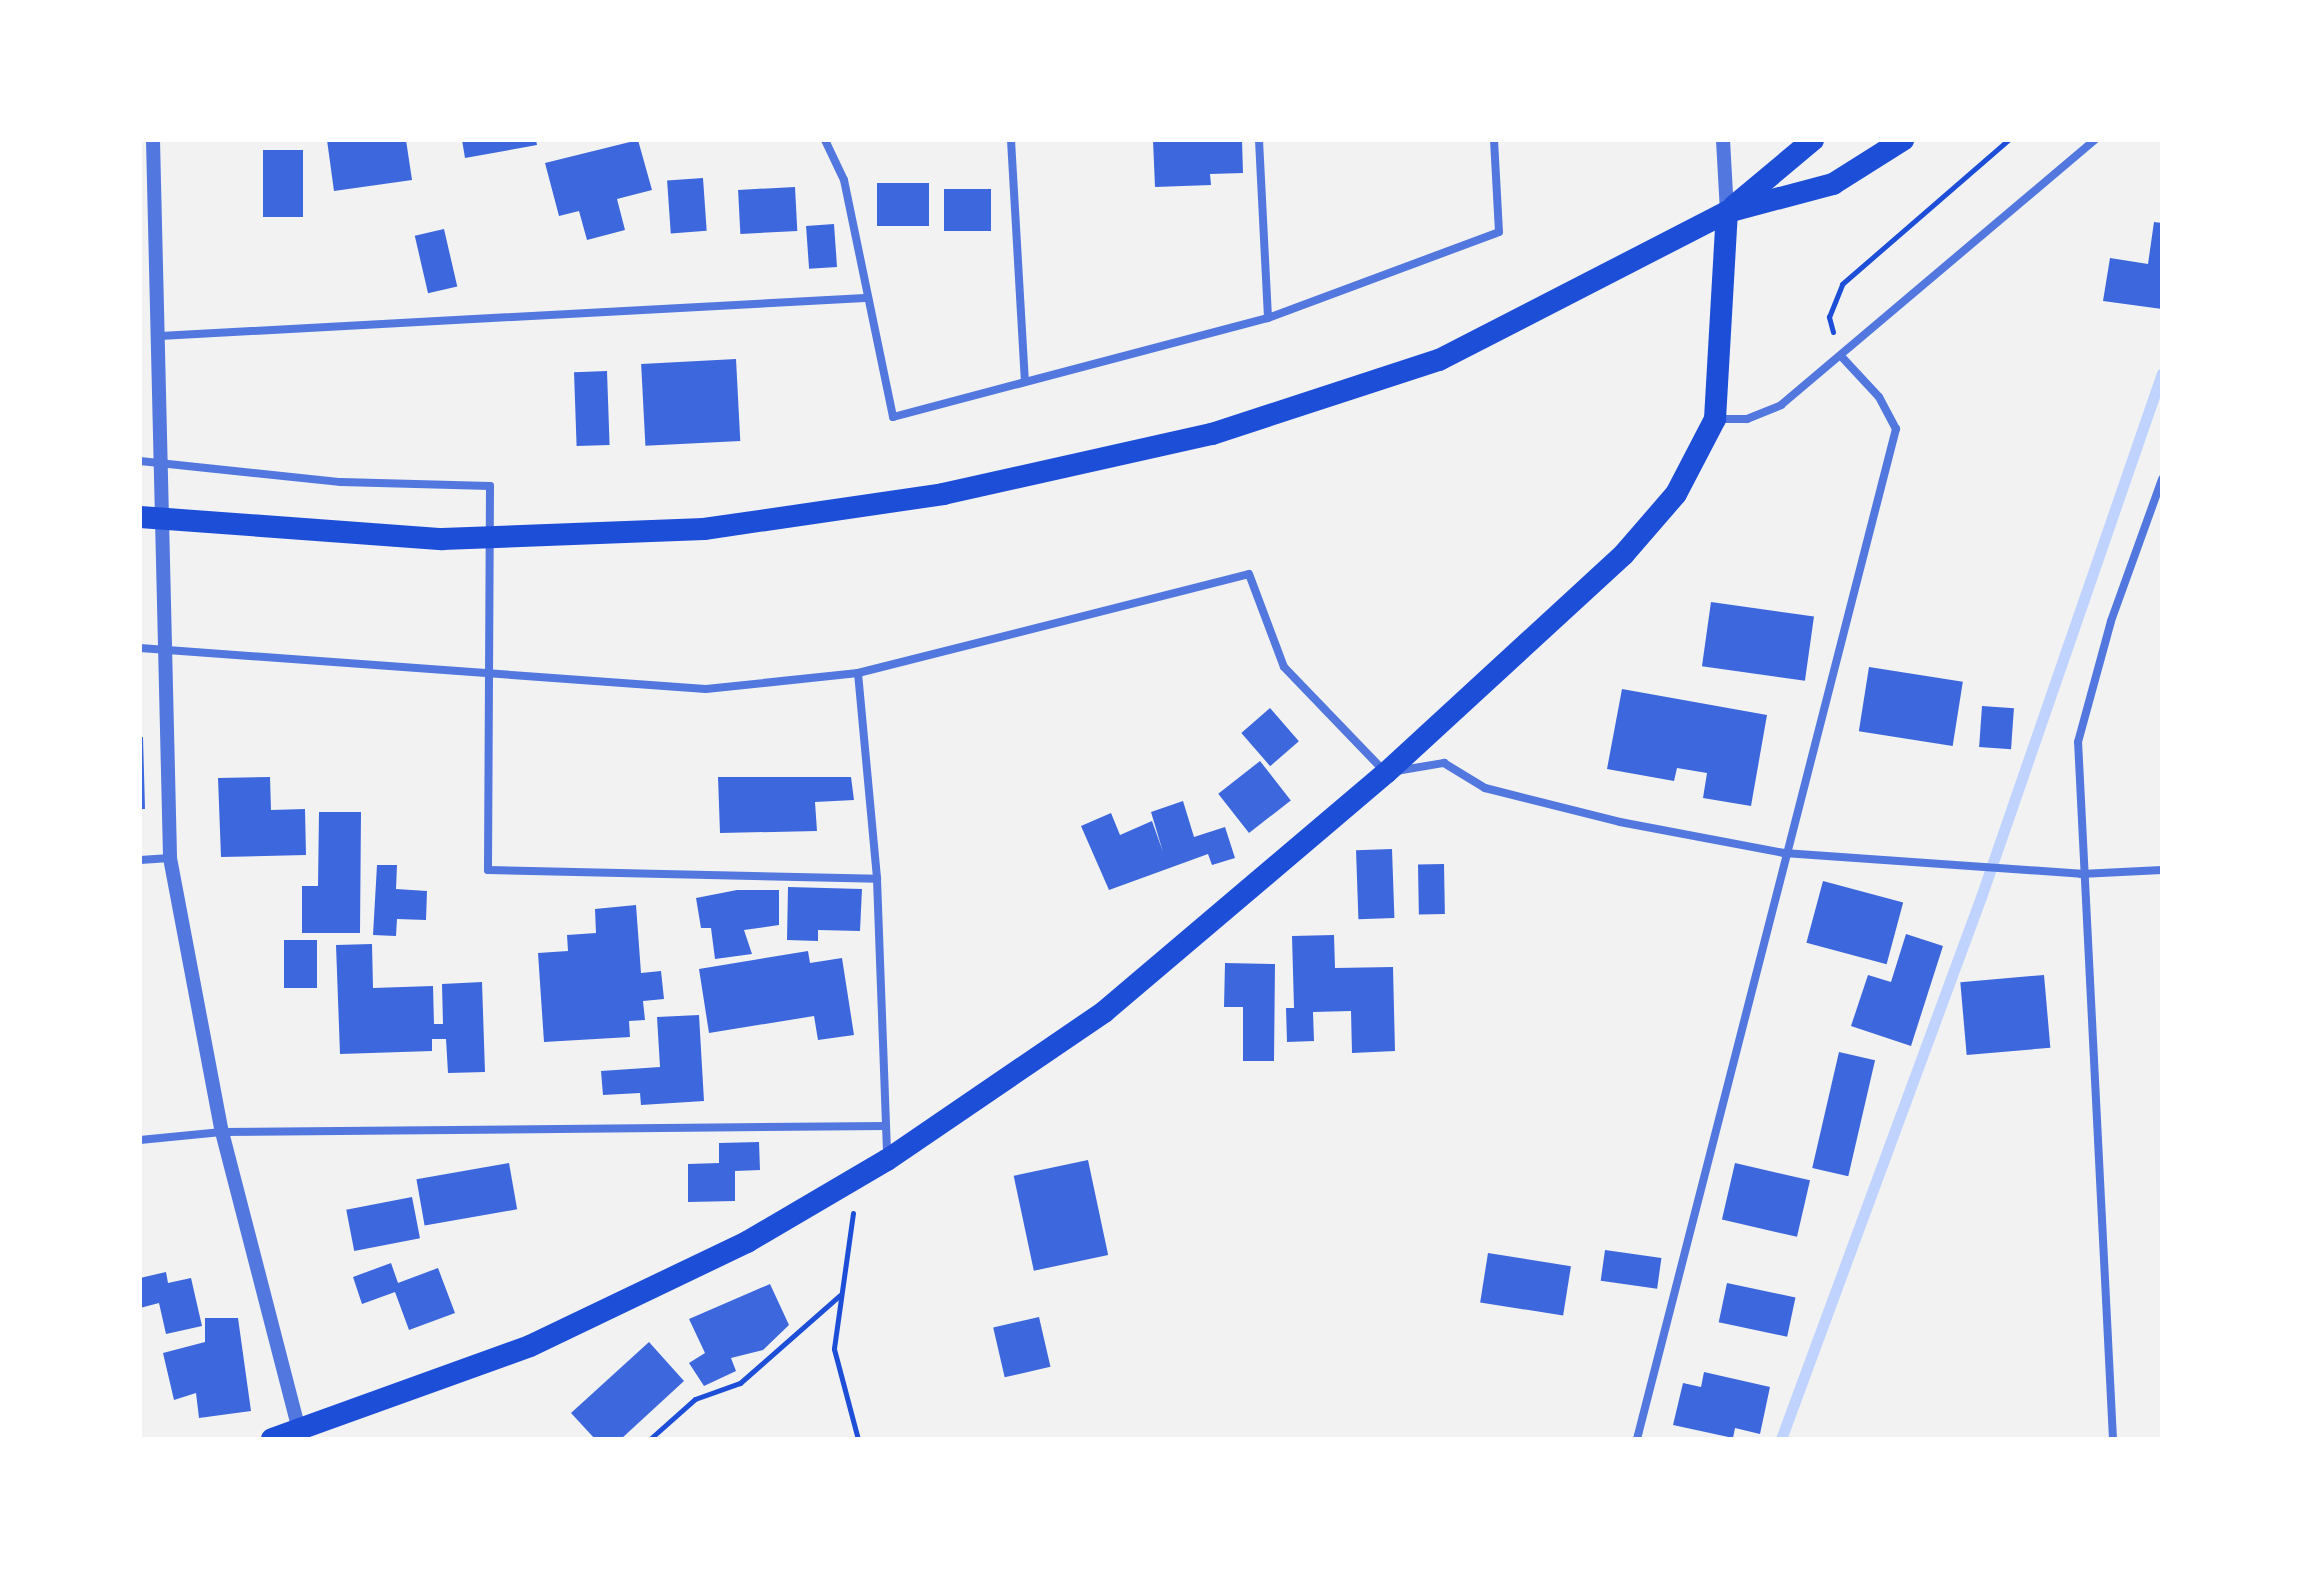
<!DOCTYPE html>
<style>
body{margin:0}
#map{position:relative;width:2302px;height:1579px;overflow:hidden;background:#f2f2f2;font-family:Bitter,serif}
div>[style]{position:absolute}
.stream>*{height:11px;margin:-5.5px;padding:0 5.5px;transform-origin:5.5px;border-radius:5.5px;background:#bfd3fe}
.building>*{inset:0;background:#3d67dc;transform-origin:0 0}
.path>*{height:5px;margin:-2.5px;padding:0 2.5px;transform-origin:2.5px;border-radius:2.5px;background:#1d4ed8}
.minor>*{height:8px;margin:-4px;padding:0 4px;transform-origin:4px;border-radius:4px;background:#5277de}
.tertiary>*{height:14px;margin:-7px;padding:0 7px;transform-origin:7px;border-radius:7px;background:#5277de}
.trunk>*{height:22px;margin:-11px;padding:0 11px;transform-origin:11px;border-radius:11px;background:#1d4ed8}
span{translate:-50% -50%;white-space:nowrap;text-align:center;line-height:1.15;-webkit-text-stroke:8px #fff;paint-order:stroke}
.frame{position:absolute;inset:0;border:142px solid #fff;pointer-events:none}
</style>
<div id="map">
<div class="stream">
<div style="left:1781px;top:1439px;width:578px;rotate:-69.75deg"></div>
<div style="left:1981px;top:897px;width:554px;rotate:-70.94deg"></div>
</div>
<div class="building">
<div style="clip-path:polygon(327px 140px,406px 140px,412px 180px,334px 191px)"></div>
<div style="clip-path:polygon(462px 140px,536px 140px,537px 145px,465px 158px)"></div>
<div style="clip-path:polygon(638px 140px,652px 190px,617px 199px,625px 230px,587px 240px,579px 211px,559px 216px,545px 163px)"></div>
<div style="clip-path:polygon(1153px 140px,1242px 140px,1243px 173px,1210px 174px,1211px 185px,1155px 187px)"></div>
<div style="left:263px;top:150px;width:40px;height:67px"></div>
<div style="left:703px;top:178px;width:53px;height:36px;rotate:86deg"></div>
<div style="left:877px;top:183px;width:52px;height:43px"></div>
<div style="left:795px;top:187px;width:44px;height:57px;rotate:87deg"></div>
<div style="left:991px;top:189px;width:42px;height:47px;rotate:90deg"></div>
<div style="clip-path:polygon(2154px 222px,2162px 223px,2162px 309px,2103px 301px,2110px 258px,2148px 264px)"></div>
<div style="left:834px;top:224px;width:43px;height:28px;rotate:86deg"></div>
<div style="left:444px;top:229px;width:59px;height:30px;rotate:77deg"></div>
<div style="left:736px;top:359px;width:82px;height:95px;rotate:87deg"></div>
<div style="left:607px;top:371px;width:74px;height:33px;rotate:88deg"></div>
<div style="left:1711px;top:602px;width:104px;height:65px;rotate:8deg"></div>
<div style="left:1869px;top:667px;width:95px;height:65px;rotate:9deg"></div>
<div style="clip-path:polygon(1622px 689px,1767px 715px,1751px 806px,1703px 798px,1707px 773px,1677px 768px,1674px 781px,1607px 769px)"></div>
<div style="left:1982px;top:706px;width:32px;height:41px;rotate:4deg"></div>
<div style="left:1270px;top:708px;width:44px;height:38px;rotate:49deg"></div>
<div style="clip-path:polygon(140px 737px,143px 737px,145px 809px,140px 809px)"></div>
<div style="left:1260px;top:761px;width:50px;height:53px;rotate:52deg"></div>
<div style="clip-path:polygon(270px 777px,271px 810px,305px 809px,306px 855px,221px 857px,218px 778px)"></div>
<div style="clip-path:polygon(718px 777px,851px 777px,854px 800px,815px 802px,817px 831px,720px 833px)"></div>
<div style="clip-path:polygon(1183px 801px,1194px 837px,1225px 827px,1235px 858px,1212px 865px,1208px 854px,1109px 890px,1081px 826px,1111px 813px,1120px 835px,1152px 821px,1163px 852px,1151px 812px)"></div>
<div style="clip-path:polygon(319px 812px,361px 812px,360px 933px,302px 933px,302px 886px,318px 886px)"></div>
<div style="left:1392px;top:849px;width:69px;height:36px;rotate:88deg"></div>
<div style="left:1444px;top:864px;width:50px;height:26px;rotate:89deg"></div>
<div style="clip-path:polygon(377px 865px,397px 865px,396px 889px,427px 891px,426px 920px,397px 919px,396px 936px,373px 935px)"></div>
<div style="left:1823px;top:881px;width:83px;height:64px;rotate:15deg"></div>
<div style="clip-path:polygon(788px 887px,862px 889px,860px 931px,818px 930px,818px 941px,787px 940px)"></div>
<div style="clip-path:polygon(737px 890px,779px 890px,779px 925px,744px 930px,752px 954px,715px 959px,711px 928px,701px 928px,696px 898px)"></div>
<div style="clip-path:polygon(636px 905px,641px 973px,661px 971px,664px 999px,643px 1001px,645px 1020px,629px 1021px,630px 1037px,544px 1042px,538px 953px,568px 951px,567px 935px,596px 933px,595px 909px)"></div>
<div style="clip-path:polygon(1906px 934px,1943px 946px,1911px 1046px,1851px 1026px,1868px 975px,1891px 982px)"></div>
<div style="clip-path:polygon(1334px 935px,1335px 968px,1393px 967px,1395px 1051px,1352px 1053px,1351px 1011px,1313px 1012px,1314px 1041px,1287px 1042px,1286px 1008px,1294px 1008px,1292px 936px)"></div>
<div style="left:284px;top:940px;width:33px;height:48px"></div>
<div style="clip-path:polygon(372px 944px,373px 988px,433px 986px,434px 1024px,443px 1024px,442px 984px,482px 982px,485px 1072px,448px 1073px,446px 1039px,432px 1039px,432px 1051px,340px 1054px,336px 945px)"></div>
<div style="clip-path:polygon(808px 951px,810px 963px,842px 958px,854px 1035px,818px 1040px,814px 1016px,709px 1033px,699px 969px)"></div>
<div style="clip-path:polygon(1225px 963px,1275px 964px,1274px 1061px,1243px 1061px,1243px 1007px,1224px 1007px)"></div>
<div style="left:2044px;top:975px;width:73px;height:84px;rotate:85deg"></div>
<div style="clip-path:polygon(699px 1015px,704px 1101px,641px 1105px,640px 1093px,603px 1095px,601px 1071px,660px 1067px,657px 1017px)"></div>
<div style="left:1839px;top:1052px;width:37px;height:119px;rotate:13deg"></div>
<div style="clip-path:polygon(759px 1142px,760px 1170px,735px 1171px,735px 1201px,688px 1202px,688px 1164px,719px 1163px,719px 1143px)"></div>
<div style="left:1088px;top:1160px;width:97px;height:76px;rotate:78deg"></div>
<div style="left:509px;top:1163px;width:47px;height:94px;rotate:80deg"></div>
<div style="left:1735px;top:1163px;width:77px;height:58px;rotate:13deg"></div>
<div style="left:412px;top:1197px;width:42px;height:67px;rotate:79deg"></div>
<div style="left:1605px;top:1250px;width:57px;height:31px;rotate:8deg"></div>
<div style="left:1488px;top:1253px;width:84px;height:50px;rotate:9deg"></div>
<div style="clip-path:polygon(391px 1263px,398px 1283px,438px 1268px,455px 1313px,409px 1330px,395px 1292px,362px 1304px,353px 1277px)"></div>
<div style="clip-path:polygon(166px 1272px,168px 1283px,191px 1278px,202px 1326px,166px 1334px,159px 1303px,140px 1308px,140px 1278px)"></div>
<div style="left:1727px;top:1283px;width:70px;height:40px;rotate:12deg"></div>
<div style="clip-path:polygon(770px 1284px,789px 1325px,763px 1350px,731px 1358px,736px 1371px,704px 1386px,689px 1363px,705px 1353px,689px 1319px)"></div>
<div style="left:1039px;top:1317px;width:51px;height:47px;rotate:77deg"></div>
<div style="clip-path:polygon(205px 1318px,238px 1318px,251px 1411px,199px 1418px,196px 1393px,174px 1400px,163px 1353px,205px 1342px)"></div>
<div style="clip-path:polygon(649px 1342px,684px 1381px,621px 1439px,595px 1439px,571px 1413px)"></div>
<div style="clip-path:polygon(1704px 1372px,1770px 1387px,1760px 1434px,1735px 1428px,1733px 1438px,1673px 1425px,1683px 1383px,1701px 1387px)"></div>
</div>
<div class="path">
<div style="left:1833px;top:332px;width:16px;rotate:-105deg"></div>
<div style="left:1829px;top:317px;width:35px;rotate:-68deg"></div>
<div style="left:1842px;top:284px;width:220px;rotate:-40.9deg"></div>
<div style="left:853px;top:1213px;width:137px;rotate:98deg"></div>
<div style="left:834px;top:1349px;width:93px;rotate:75.1deg"></div>
<div style="left:650px;top:1439px;width:60px;rotate:-41.6deg"></div>
<div style="left:695px;top:1399px;width:48px;rotate:-19.6deg"></div>
<div style="left:740px;top:1383px;width:133px;rotate:-41.3deg"></div>
</div>
<div class="minor">
<div style="left:825px;top:140px;width:44px;rotate:64.6deg"></div>
<div style="left:844px;top:180px;width:242px;rotate:78.3deg"></div>
<div style="left:893px;top:417px;width:388px;rotate:-14.8deg"></div>
<div style="left:1268px;top:318px;width:246px;rotate:-20.4deg"></div>
<div style="left:1499px;top:232px;width:92px;rotate:-93.1deg"></div>
<div style="left:1011px;top:140px;width:241px;rotate:86.7deg"></div>
<div style="left:1259px;top:140px;width:178px;rotate:87.1deg"></div>
<div style="left:160px;top:336px;width:706px;rotate:-3.09deg"></div>
<div style="left:1716px;top:419px;width:31px"></div>
<div style="left:1747px;top:419px;width:37px;rotate:-22deg"></div>
<div style="left:1781px;top:405px;width:411px;rotate:-40.2deg"></div>
<div style="left:140px;top:461px;width:202px;rotate:6deg"></div>
<div style="left:341px;top:482px;width:149px;rotate:1.5deg"></div>
<div style="left:490px;top:486px;width:384px;rotate:90.3deg"></div>
<div style="left:488px;top:870px;width:389px;rotate:1.3deg"></div>
<div style="left:140px;top:648px;width:567px;rotate:4.14deg"></div>
<div style="left:706px;top:689px;width:153px;rotate:-6deg"></div>
<div style="left:858px;top:673px;width:403px;rotate:-14.2deg"></div>
<div style="left:1249px;top:574px;width:99px;rotate:69.4deg"></div>
<div style="left:1284px;top:667px;width:144px;rotate:46.1deg"></div>
<div style="left:858px;top:673px;width:207px;rotate:84.7deg"></div>
<div style="left:877px;top:879px;width:276px;rotate:87.9deg"></div>
<div style="left:1396px;top:771px;width:49px;rotate:-9.5deg"></div>
<div style="left:1444px;top:763px;width:48px;rotate:31.4deg"></div>
<div style="left:1485px;top:788px;width:139px;rotate:14.1deg"></div>
<div style="left:1620px;top:822px;width:167px;rotate:10.7deg"></div>
<div style="left:1784px;top:853px;width:298px;rotate:4deg"></div>
<div style="left:2081px;top:874px;width:81px;rotate:-2.8deg"></div>
<div style="left:140px;top:860px;width:30px;rotate:-4deg"></div>
<div style="left:140px;top:1140px;width:82px;rotate:-5.6deg"></div>
<div style="left:222px;top:1132px;width:664px;rotate:-0.52deg"></div>
<div style="left:1637px;top:1439px;width:1043px;rotate:-75.62deg"></div>
<div style="left:1896px;top:429px;width:36px;rotate:-118deg"></div>
<div style="left:1879px;top:397px;width:56px;rotate:-132.8deg"></div>
<div style="left:2113px;top:1439px;width:698px;rotate:-92.87deg"></div>
<div style="left:2078px;top:742px;width:125px;rotate:-74.7deg"></div>
<div style="left:2111px;top:621px;width:151px;rotate:-70.2deg"></div>
</div>
<div class="tertiary">
<div style="left:153px;top:140px;width:718px;rotate:88.64deg"></div>
<div style="left:170px;top:858px;width:279px;rotate:79.3deg"></div>
<div style="left:222px;top:1132px;width:308px;rotate:75.5deg"></div>
<div style="left:1723px;top:140px;width:72px;rotate:86.8deg"></div>
</div>
<div class="trunk">
<div style="left:1734px;top:206px;width:103px;rotate:-39.9deg"></div>
<div style="left:140px;top:517px;width:303px;rotate:4.2deg"></div>
<div style="left:442px;top:539px;width:262px;rotate:-2.2deg"></div>
<div style="left:704px;top:529px;width:242px;rotate:-8.3deg"></div>
<div style="left:943px;top:494px;width:276px;rotate:-12.6deg"></div>
<div style="left:1212px;top:434px;width:239px;rotate:-18.1deg"></div>
<div style="left:1439px;top:360px;width:324px;rotate:-27.2deg"></div>
<div style="left:1727px;top:212px;width:110px;rotate:-14.8deg"></div>
<div style="left:1833px;top:184px;width:83px;rotate:-32.2deg"></div>
<div style="left:272px;top:1439px;width:274px;rotate:-19.8deg"></div>
<div style="left:530px;top:1346px;width:241px;rotate:-25.6deg"></div>
<div style="left:747px;top:1242px;width:162px;rotate:-30.4deg"></div>
<div style="left:887px;top:1160px;width:263px;rotate:-34.3deg"></div>
<div style="left:1104px;top:1012px;width:370px;rotate:-40.3deg"></div>
<div style="left:1386px;top:773px;width:323px;rotate:-42.6deg"></div>
<div style="left:1624px;top:554px;width:79px;rotate:-49.1deg"></div>
<div style="left:1676px;top:494px;width:85px;rotate:-62.5deg"></div>
<div style="left:1715px;top:419px;width:207px;rotate:-86.7deg"></div>
</div>
<div class="frame"></div>
</div>
